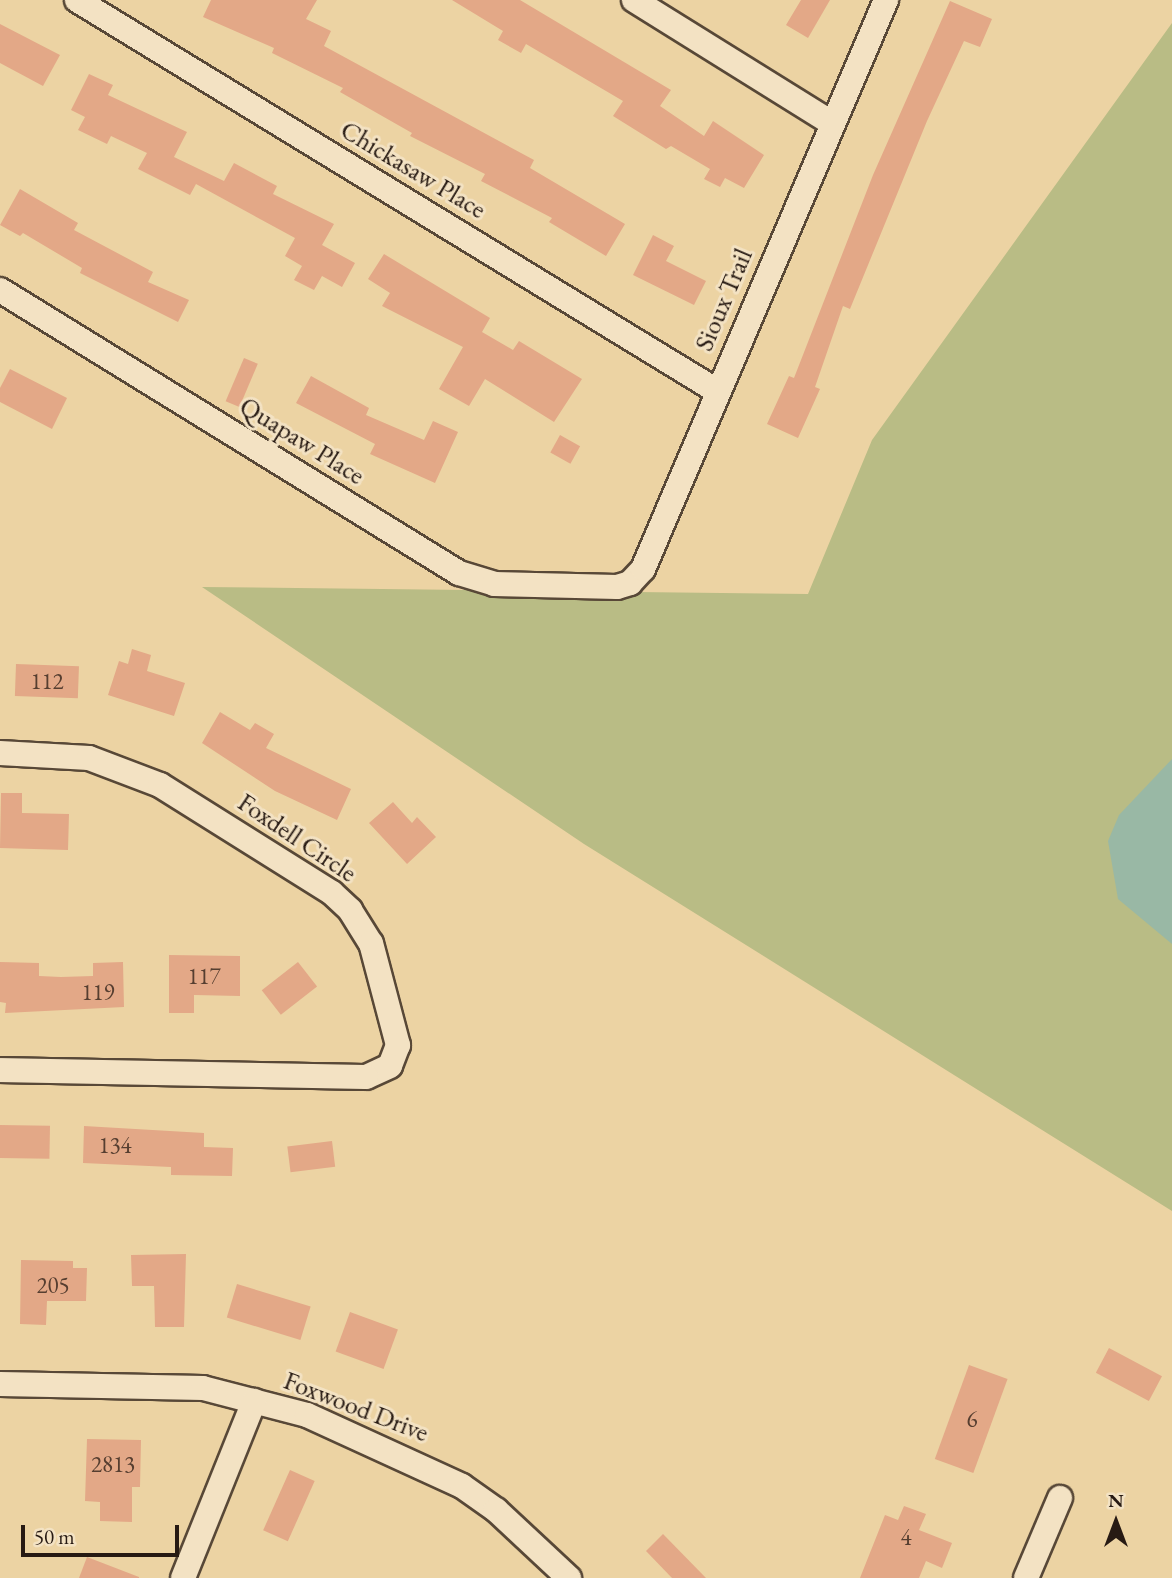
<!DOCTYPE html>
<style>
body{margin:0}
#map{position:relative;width:1172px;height:1578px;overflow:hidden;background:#ecd3a3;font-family:"EB Garamond",serif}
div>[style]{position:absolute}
.green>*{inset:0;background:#b9bc85}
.water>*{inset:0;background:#99b8a5}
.building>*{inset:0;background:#e3a887;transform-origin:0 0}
.roads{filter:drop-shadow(2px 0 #584837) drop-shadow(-2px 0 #584837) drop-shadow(0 2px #584837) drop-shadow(0 -2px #584837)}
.street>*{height:24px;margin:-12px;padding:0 12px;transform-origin:12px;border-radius:12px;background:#f3e2c3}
span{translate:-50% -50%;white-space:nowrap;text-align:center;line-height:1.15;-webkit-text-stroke:6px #f3e2c3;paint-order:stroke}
.number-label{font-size:23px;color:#563e30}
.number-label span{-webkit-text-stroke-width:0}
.street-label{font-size:26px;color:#271a13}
.north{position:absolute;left:1081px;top:1487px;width:70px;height:70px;-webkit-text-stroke:5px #f3e2c3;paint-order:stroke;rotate:0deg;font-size:19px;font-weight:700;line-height:28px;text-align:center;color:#271a13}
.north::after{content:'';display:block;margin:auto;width:24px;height:32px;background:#271a13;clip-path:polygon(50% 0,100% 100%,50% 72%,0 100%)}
.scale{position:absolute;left:21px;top:1525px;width:158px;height:32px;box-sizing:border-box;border:4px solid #271a13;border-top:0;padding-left:9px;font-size:21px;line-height:24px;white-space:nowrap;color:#271a13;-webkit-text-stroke:5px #f3e2c3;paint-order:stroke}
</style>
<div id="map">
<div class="green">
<div style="clip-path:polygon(1172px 23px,1172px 1211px,584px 844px,202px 587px,808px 594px,872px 440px)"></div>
</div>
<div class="water">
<div style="clip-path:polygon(1172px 759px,1172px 944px,1118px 899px,1108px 841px,1119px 815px)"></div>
</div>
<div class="building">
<div style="clip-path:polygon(211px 0,317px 0,306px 19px,331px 31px,324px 46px,534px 160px,530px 168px,625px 224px,606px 256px,549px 222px,552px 218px,481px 181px,485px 174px,410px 136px,412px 133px,340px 92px,343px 88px,272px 53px,274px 48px,203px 17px)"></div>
<div style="clip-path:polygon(452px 0,520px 0,671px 90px,660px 106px,704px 136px,713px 121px,764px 155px,744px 188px,725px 178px,720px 187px,704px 179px,710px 169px,671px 146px,666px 149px,613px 116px,623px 101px,526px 44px,521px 53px,498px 40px,503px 31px)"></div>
<div style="clip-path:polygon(801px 0,830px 0,808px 38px,786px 25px)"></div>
<div style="clip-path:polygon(950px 1px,992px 19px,980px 47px,964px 41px,927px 121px,850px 309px,843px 306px,815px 387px,820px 389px,798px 438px,767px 424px,789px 376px,794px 378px,873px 175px)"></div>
<div style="clip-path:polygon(0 24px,60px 55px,43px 86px,0 63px)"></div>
<div style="clip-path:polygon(89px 74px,113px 85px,108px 95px,187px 132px,174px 157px,224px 181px,234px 163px,277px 186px,273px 194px,334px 224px,322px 245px,355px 263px,342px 287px,322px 276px,314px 290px,294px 280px,302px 266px,285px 256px,295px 238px,196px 184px,190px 195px,138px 169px,147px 153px,111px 136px,107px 144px,78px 130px,85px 117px,71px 110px)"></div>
<div style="clip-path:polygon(20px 189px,78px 223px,74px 230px,153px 272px,148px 282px,189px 300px,178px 322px,80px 273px,82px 268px,23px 233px,20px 236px,0 225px)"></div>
<div style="clip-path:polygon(653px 235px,674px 246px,666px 261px,706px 281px,694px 305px,633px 275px)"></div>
<div style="clip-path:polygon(384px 254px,490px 318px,482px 332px,513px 350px,519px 341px,582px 379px,554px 422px,485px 379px,469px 406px,439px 389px,463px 347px,382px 306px,390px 293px,368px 279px)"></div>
<div style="left:244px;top:358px;width:15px;height:47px;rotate:23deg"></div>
<div style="clip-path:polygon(10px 369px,67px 398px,52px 429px,0 402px,0 388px)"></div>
<div style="clip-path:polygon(311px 376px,369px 408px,366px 415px,424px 440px,433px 421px,458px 432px,435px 483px,370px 454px,375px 444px,296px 403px)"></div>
<div style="left:560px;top:435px;width:23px;height:20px;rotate:29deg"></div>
<div style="clip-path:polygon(132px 649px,151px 655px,147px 671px,185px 683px,174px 716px,108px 695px,119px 661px,128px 664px)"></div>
<div style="left:16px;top:664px;width:63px;height:32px;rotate:2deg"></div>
<div style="clip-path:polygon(220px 712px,250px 730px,255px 723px,274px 734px,266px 748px,351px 789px,337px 820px,275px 791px,202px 743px)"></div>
<div style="clip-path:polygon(1px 793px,22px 793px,22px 813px,69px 814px,68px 850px,0 848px)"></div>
<div style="clip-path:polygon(393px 802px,412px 823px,417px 817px,436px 837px,407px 864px,369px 823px)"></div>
<div style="clip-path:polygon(169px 955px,240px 956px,240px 996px,194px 995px,194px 1013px,169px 1013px)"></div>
<div style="clip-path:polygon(0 962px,39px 963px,39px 976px,61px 977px,93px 976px,93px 963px,123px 962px,124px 1007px,5px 1013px,6px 1003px,0 1002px)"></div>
<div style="left:298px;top:962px;width:31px;height:46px;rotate:52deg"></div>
<div style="left:0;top:1125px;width:50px;height:33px;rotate:1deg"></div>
<div style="clip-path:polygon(84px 1126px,204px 1133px,204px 1147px,233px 1148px,232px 1176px,171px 1175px,171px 1167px,83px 1163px)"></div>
<div style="left:332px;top:1141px;width:26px;height:45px;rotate:83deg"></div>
<div style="clip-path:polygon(186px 1254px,184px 1327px,155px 1327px,154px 1286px,132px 1286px,131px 1255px)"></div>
<div style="clip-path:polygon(21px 1260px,73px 1261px,73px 1268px,87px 1268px,86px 1301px,47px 1301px,46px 1325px,20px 1324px)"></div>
<div style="left:237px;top:1284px;width:77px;height:35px;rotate:17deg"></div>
<div style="left:350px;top:1312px;width:51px;height:42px;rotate:20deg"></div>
<div style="left:1109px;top:1348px;width:60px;height:28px;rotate:28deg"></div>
<div style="left:969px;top:1365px;width:41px;height:100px;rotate:20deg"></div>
<div style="clip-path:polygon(87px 1439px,141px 1440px,140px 1487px,132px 1487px,132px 1522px,100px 1521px,100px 1502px,85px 1501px)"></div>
<div style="left:290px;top:1470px;width:27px;height:66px;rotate:24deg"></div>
<div style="clip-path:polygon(904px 1506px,926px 1514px,919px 1530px,952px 1543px,942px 1568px,926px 1561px,919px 1578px,860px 1578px,885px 1515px,898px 1520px)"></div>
<div style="clip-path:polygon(663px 1534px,706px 1578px,672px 1578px,646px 1551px)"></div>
<div style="clip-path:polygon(87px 1557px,139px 1577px,139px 1578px,79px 1578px)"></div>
</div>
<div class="roads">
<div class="street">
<div style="left:77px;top:0;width:750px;rotate:31.42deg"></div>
<div style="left:634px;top:0;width:234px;rotate:31.9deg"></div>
<div style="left:0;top:290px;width:539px;rotate:31.66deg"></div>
<div style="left:459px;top:573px;width:37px;rotate:17deg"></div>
<div style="left:494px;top:584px;width:123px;rotate:1.4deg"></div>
<div style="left:617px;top:587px;width:14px;rotate:-17deg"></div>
<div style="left:630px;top:583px;width:19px;rotate:-47deg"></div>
<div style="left:643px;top:569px;width:619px;rotate:-66.87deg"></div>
<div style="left:0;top:753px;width:89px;rotate:3.2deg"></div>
<div style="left:89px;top:758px;width:76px;rotate:20.8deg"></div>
<div style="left:160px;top:785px;width:203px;rotate:32.1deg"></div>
<div style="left:332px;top:893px;width:25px;rotate:43deg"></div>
<div style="left:350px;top:910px;width:39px;rotate:58deg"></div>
<div style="left:371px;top:943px;width:106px;rotate:75.2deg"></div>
<div style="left:398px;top:1045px;width:22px;rotate:111deg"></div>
<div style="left:390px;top:1066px;width:26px;rotate:155deg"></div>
<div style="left:366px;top:1077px;width:366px;rotate:-178.9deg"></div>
<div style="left:0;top:1384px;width:203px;rotate:1.1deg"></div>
<div style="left:203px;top:1388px;width:107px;rotate:14.6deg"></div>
<div style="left:307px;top:1415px;width:170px;rotate:24.6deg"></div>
<div style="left:462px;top:1486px;width:42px;rotate:35.2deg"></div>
<div style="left:496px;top:1510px;width:100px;rotate:43deg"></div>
<div style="left:183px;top:1578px;width:191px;rotate:-68.1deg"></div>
<div style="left:1026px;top:1578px;width:87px;rotate:-67deg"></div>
</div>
</div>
<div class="number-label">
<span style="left:47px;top:681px">112</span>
<span style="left:204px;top:976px">117</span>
<span style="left:98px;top:992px">119</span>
<span style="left:115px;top:1145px">134</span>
<span style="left:53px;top:1285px">205</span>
<span style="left:972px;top:1419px">6</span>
<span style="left:113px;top:1464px">2813</span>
<span style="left:906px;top:1537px">4</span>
</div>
<div class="street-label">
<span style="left:413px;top:170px;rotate:31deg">Chickasaw Place</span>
<span style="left:724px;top:300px;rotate:-67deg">Sioux Trail</span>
<span style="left:302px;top:441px;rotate:32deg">Quapaw Place</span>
<span style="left:297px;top:838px;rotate:34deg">Foxdell Circle</span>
<span style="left:356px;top:1407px;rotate:21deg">Foxwood Drive</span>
</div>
<div class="north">N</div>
<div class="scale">50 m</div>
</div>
